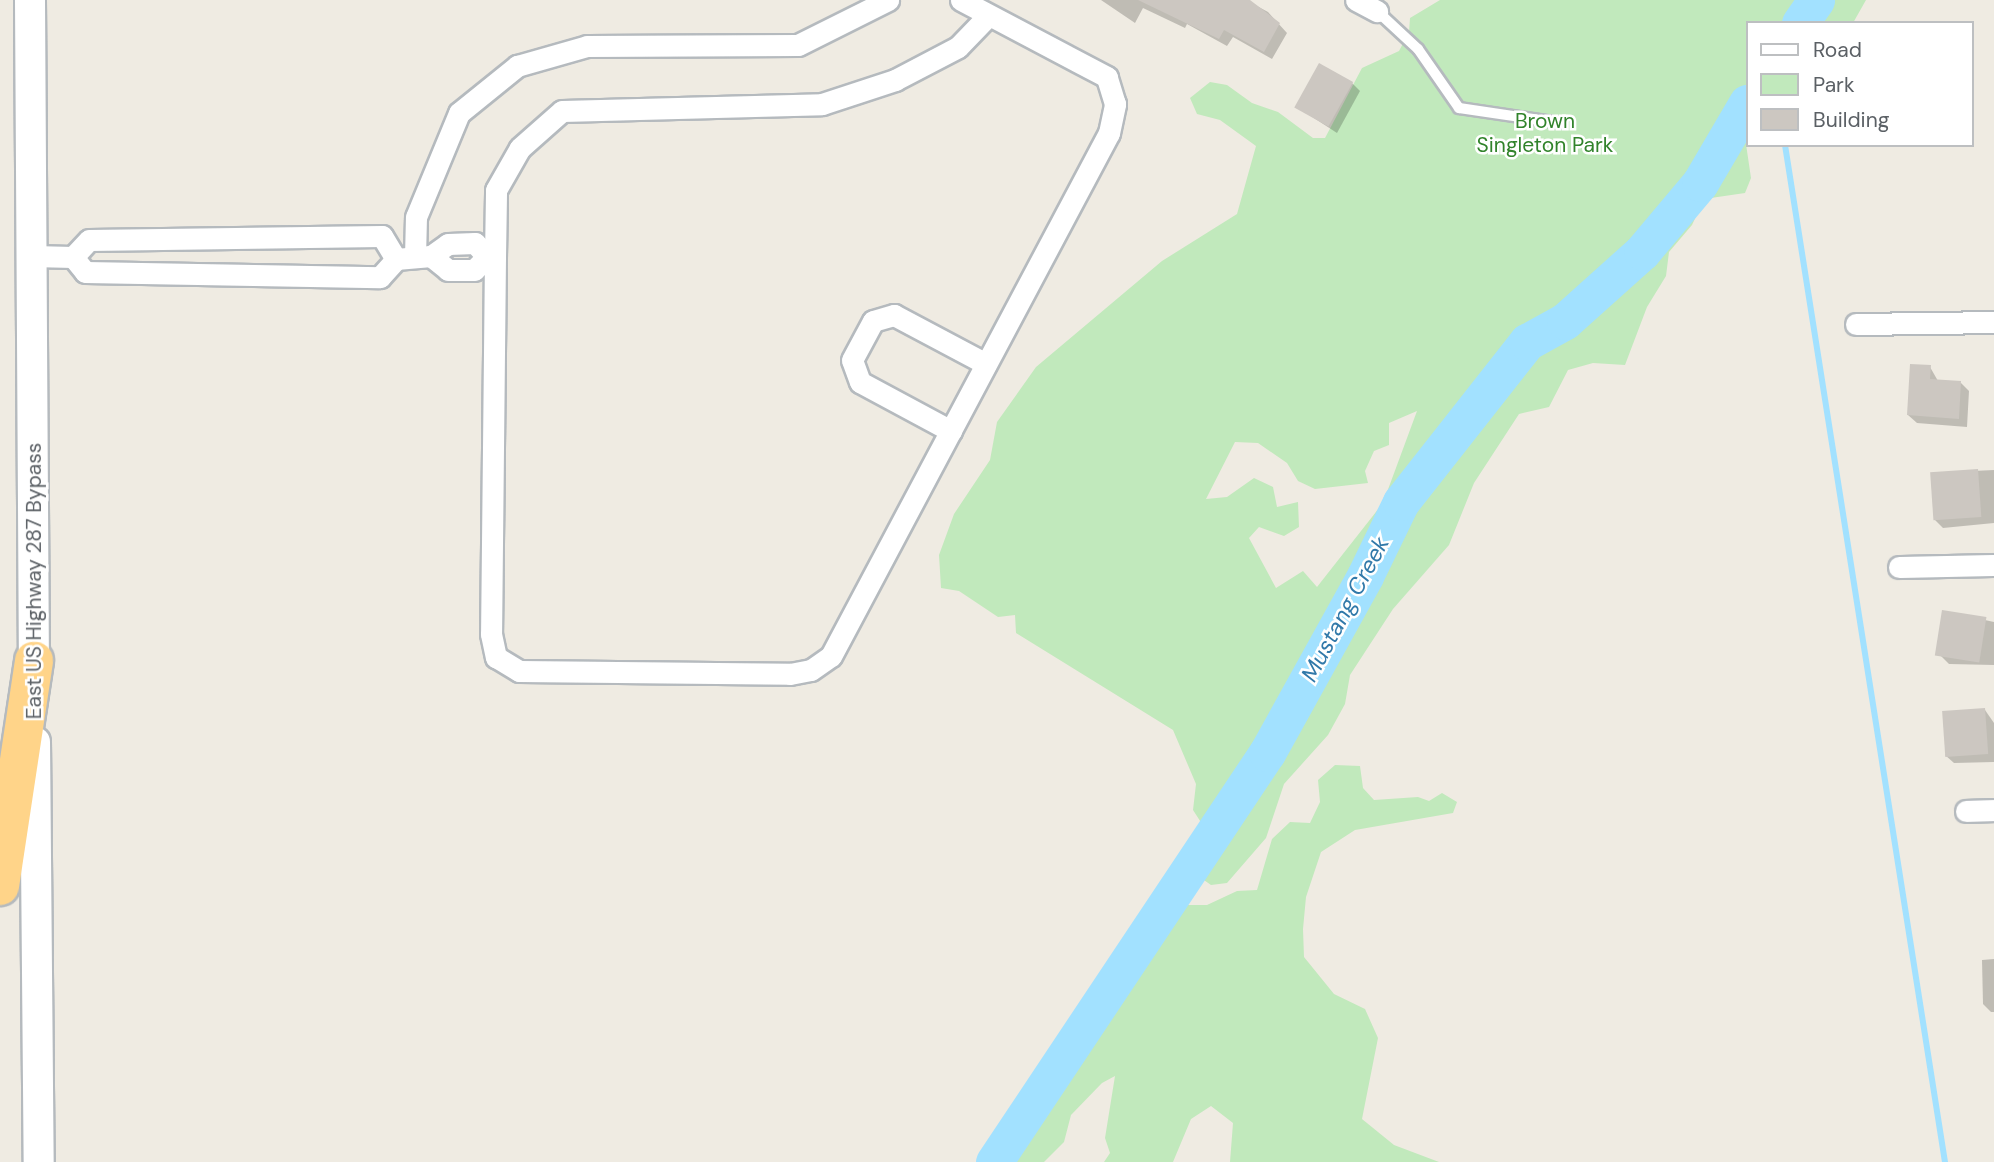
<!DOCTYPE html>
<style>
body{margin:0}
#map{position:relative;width:1994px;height:1162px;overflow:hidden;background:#efebe2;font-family:"DM Sans",sans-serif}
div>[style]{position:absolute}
.green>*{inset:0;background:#c1e9bc}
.shadow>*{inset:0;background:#0003}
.stream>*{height:6px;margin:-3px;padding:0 3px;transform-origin:3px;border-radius:3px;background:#a2e1ff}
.river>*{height:37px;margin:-18.5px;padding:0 18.5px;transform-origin:18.5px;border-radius:18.5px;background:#a2e1ff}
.building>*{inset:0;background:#ccc7c1;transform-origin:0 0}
.roads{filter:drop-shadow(2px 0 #b5babe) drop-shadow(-2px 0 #b5babe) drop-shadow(0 2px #b5babe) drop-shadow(0 -2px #b5babe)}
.service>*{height:10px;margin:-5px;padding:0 5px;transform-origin:5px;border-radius:5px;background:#fff}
.minor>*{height:21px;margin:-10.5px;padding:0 10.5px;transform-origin:10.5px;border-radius:10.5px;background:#fff}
.secondary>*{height:30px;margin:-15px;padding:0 15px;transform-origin:15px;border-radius:15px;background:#fff}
.motorway>*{height:38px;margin:-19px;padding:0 19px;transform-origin:19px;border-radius:19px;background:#ffd489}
span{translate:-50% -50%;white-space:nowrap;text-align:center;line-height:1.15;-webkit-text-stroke:5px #fff;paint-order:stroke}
.park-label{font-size:21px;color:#31832b}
.street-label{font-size:21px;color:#5b6065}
.water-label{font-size:23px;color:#3179a9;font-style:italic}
.legend{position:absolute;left:1746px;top:21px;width:228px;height:126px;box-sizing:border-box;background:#fff;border:2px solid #bdbfc1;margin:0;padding:9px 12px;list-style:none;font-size:21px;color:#5b6065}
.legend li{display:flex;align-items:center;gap:14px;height:35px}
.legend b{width:35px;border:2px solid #bdbfc1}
</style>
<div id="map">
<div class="green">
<div style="clip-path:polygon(evenodd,1440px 0,1866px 0,1853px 23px,1747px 23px,1746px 144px,1751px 178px,1745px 193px,1704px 199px,1692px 225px,1669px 252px,1666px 276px,1647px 307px,1625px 365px,1593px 363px,1568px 370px,1549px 407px,1519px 414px,1474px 483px,1449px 545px,1393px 609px,1350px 675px,1345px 704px,1328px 735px,1284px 784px,1266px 838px,1227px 883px,1211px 885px,1201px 878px,1198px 865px,1213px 841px,1193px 810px,1196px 784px,1173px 730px,1016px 633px,1015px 615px,998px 617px,959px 591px,941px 588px,939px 555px,954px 514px,990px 460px,997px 422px,1036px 367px,1162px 261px,1237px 214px,1256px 146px,1220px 120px,1197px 114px,1190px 98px,1210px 82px,1227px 85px,1252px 103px,1278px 112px,1313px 138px,1325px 138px,1362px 68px,1399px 51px,1409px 32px,1410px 18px,1440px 0,1417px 411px,1383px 503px,1317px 587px,1303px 571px,1276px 588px,1249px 538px,1259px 527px,1284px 536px,1299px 527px,1298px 502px,1277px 507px,1273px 487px,1254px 478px,1227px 497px,1206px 499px,1235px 442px,1258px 443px,1287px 463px,1298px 481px,1315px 489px,1368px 483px,1365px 471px,1374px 451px,1389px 445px,1389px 423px,1417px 411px)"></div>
<div style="clip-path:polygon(1335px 765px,1360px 766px,1363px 788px,1374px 800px,1418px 797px,1429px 801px,1442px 793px,1457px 802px,1453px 813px,1355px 830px,1321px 852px,1306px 897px,1303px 929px,1304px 957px,1334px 994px,1365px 1009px,1378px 1038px,1362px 1119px,1394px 1145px,1439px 1162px,1230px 1162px,1233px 1123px,1211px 1106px,1191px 1119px,1173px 1162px,1104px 1162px,1110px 1153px,1105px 1138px,1115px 1076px,1102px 1083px,1071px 1115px,1064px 1142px,1044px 1162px,1015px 1162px,1044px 1072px,1069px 1019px,1115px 1002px,1177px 905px,1207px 905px,1237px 891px,1257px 890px,1272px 839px,1290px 822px,1310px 823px,1320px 802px,1318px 780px)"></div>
</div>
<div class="shadow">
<div style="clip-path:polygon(1101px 0,1246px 0,1268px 12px,1287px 33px,1272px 59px,1233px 37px,1227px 46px,1187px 24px,1185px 28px,1143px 8px,1135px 23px)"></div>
<div style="clip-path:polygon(1352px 83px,1360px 91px,1337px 133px,1297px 107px)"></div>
<div style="clip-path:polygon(1930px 367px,1938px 381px,1961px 383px,1969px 391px,1967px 427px,1917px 423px,1908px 415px)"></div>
<div style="clip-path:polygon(1994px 470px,1994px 523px,1943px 528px,1934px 519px,1931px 473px)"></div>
<div style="clip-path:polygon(1944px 611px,1994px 622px,1994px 665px,1949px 664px,1941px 656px)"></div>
<div style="clip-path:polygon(1985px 710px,1994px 723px,1994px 762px,1954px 763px,1945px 755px)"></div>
<div style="clip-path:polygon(1994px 959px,1994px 1012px,1991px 1012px,1983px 1004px,1982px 960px)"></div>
</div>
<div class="stream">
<div style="left:1785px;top:145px;width:1030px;rotate:81.06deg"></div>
</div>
<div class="river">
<div style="left:1800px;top:23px;width:28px;rotate:-55deg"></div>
<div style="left:994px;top:1162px;width:492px;rotate:-56.3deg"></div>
<div style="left:1267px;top:753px;width:202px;rotate:-61deg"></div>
<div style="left:1365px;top:576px;width:82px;rotate:-64.1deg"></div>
<div style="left:1401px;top:502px;width:204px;rotate:-51.8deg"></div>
<div style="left:1527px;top:342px;width:43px;rotate:-28.9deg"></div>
<div style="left:1565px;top:321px;width:103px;rotate:-41.9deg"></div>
<div style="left:1642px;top:252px;width:90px;rotate:-50deg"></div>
<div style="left:1700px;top:183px;width:93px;rotate:-59.6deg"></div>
</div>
<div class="building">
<div style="clip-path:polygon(1138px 0,1250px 0,1280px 23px,1264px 52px,1224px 30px,1219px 39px)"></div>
<div style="left:1319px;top:63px;width:39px;height:51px;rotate:29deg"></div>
<div style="clip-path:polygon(1910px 364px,1931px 365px,1930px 379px,1961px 381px,1959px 419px,1907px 415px)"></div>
<div style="left:1978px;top:469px;width:48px;height:48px;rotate:86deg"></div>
<div style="left:1942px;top:610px;width:45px;height:46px;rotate:9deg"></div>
<div style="left:1985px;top:708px;width:46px;height:43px;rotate:86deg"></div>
</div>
<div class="roads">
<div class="service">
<div style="left:1377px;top:11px;width:56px;rotate:42.8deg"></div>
<div style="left:1418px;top:49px;width:72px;rotate:55.2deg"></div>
<div style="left:1459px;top:108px;width:102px;rotate:8.4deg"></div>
</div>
<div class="minor">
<div style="left:1356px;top:0;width:24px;rotate:28deg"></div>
<div style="left:32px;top:256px;width:41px;rotate:1.4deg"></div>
<div style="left:431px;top:256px;width:22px;rotate:39deg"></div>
<div style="left:448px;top:270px;width:26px"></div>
<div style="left:474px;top:270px;width:18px;rotate:-45deg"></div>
<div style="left:73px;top:257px;width:19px;rotate:51deg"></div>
<div style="left:85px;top:272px;width:295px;rotate:1deg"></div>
<div style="left:380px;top:277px;width:24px;rotate:-48deg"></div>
<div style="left:396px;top:259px;width:35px;rotate:-5deg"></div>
<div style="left:431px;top:256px;width:21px;rotate:-35deg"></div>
<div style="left:448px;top:244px;width:27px;rotate:-2deg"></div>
<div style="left:475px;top:243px;width:18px;rotate:49deg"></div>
<div style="left:487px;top:257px;width:8px"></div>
<div style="left:495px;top:257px;width:377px;rotate:90.6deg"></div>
<div style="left:491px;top:634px;width:24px;rotate:78deg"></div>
<div style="left:496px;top:657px;width:27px;rotate:31deg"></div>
<div style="left:519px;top:671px;width:271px;rotate:0.6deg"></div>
<div style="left:790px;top:674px;width:21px;rotate:-11deg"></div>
<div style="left:811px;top:670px;width:24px;rotate:-35deg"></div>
<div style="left:831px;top:656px;width:592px;rotate:-62.01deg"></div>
<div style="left:1109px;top:133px;width:30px;rotate:-78deg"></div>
<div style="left:1115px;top:104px;width:28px;rotate:-107deg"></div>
<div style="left:1107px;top:77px;width:165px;rotate:-152.2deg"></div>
<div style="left:73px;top:257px;width:23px;rotate:-47deg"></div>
<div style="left:89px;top:240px;width:293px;rotate:-0.8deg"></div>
<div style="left:382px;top:236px;width:27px;rotate:59deg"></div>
<div style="left:415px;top:257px;width:40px;rotate:-88.6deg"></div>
<div style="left:416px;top:217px;width:113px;rotate:-67.5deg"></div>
<div style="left:459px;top:113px;width:75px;rotate:-39deg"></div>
<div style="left:517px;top:66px;width:73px;rotate:-15.9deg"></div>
<div style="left:587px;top:46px;width:211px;rotate:-0.3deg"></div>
<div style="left:798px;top:45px;width:101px;rotate:-26.6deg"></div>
<div style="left:495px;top:257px;width:67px;rotate:-89.1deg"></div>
<div style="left:496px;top:190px;width:48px;rotate:-60.3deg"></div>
<div style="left:520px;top:148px;width:56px;rotate:-41.4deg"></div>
<div style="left:562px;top:111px;width:260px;rotate:-1.5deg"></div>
<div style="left:822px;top:104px;width:77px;rotate:-18.2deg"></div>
<div style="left:895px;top:80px;width:71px;rotate:-27.6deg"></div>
<div style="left:958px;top:47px;width:42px;rotate:-46deg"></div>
<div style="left:1856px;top:324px;width:138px;rotate:-0.8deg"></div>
<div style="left:951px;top:431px;width:103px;rotate:-151.7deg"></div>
<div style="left:860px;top:382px;width:23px;rotate:-110deg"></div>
<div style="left:852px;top:360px;width:44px;rotate:-61.7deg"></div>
<div style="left:873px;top:321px;width:22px;rotate:-16deg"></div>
<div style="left:894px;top:315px;width:104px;rotate:28deg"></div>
<div style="left:1899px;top:567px;width:95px;rotate:-1.2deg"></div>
<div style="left:1966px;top:811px;width:28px;rotate:-2deg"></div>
</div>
<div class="secondary">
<div style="left:30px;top:0;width:682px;rotate:89.66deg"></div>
<div style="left:35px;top:742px;width:420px;rotate:89.5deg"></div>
</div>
<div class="motorway">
<div style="left:0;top:886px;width:228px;rotate:-81.4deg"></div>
</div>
</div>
<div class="park-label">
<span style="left:1545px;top:133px">Brown<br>Singleton Park</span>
</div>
<div class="street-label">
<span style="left:34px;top:581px;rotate:-90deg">East US Highway 287 Bypass</span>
</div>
<div class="water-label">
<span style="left:1345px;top:609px;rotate:-62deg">Mustang Creek</span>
</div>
<ul class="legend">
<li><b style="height:9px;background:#fff"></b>Road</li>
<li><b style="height:19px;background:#c1e9bc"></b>Park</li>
<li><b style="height:19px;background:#ccc7c1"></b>Building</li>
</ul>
</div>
